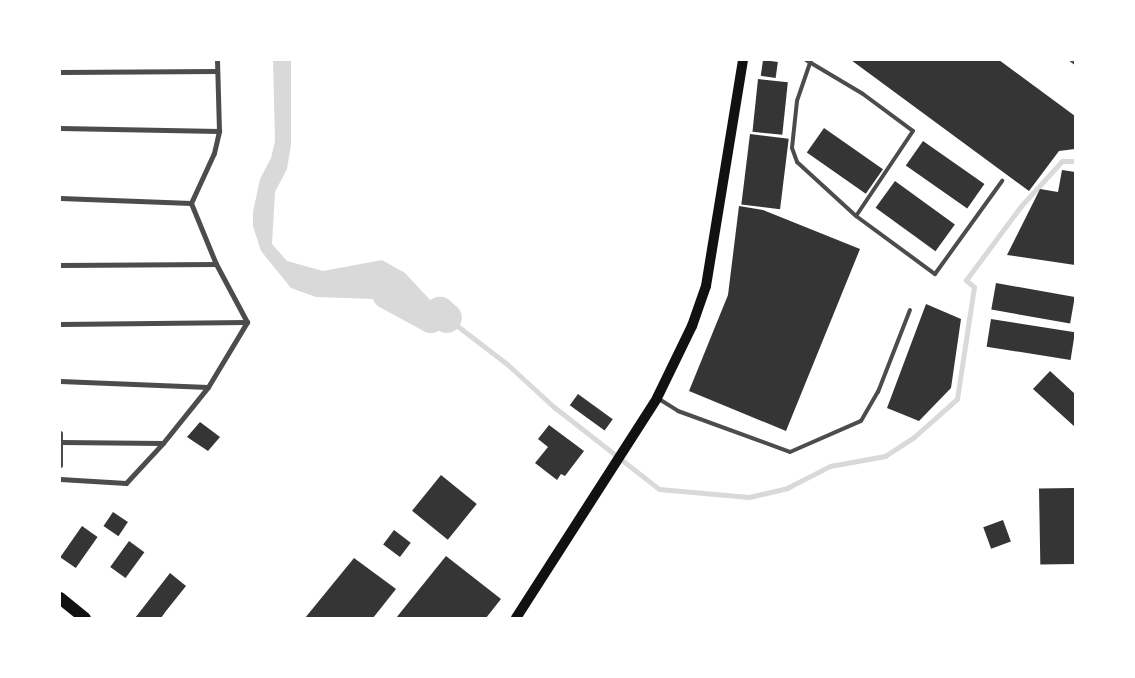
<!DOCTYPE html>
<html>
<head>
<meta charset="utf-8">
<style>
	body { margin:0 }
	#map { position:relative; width:1135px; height:678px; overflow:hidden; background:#fff; font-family:Spectral,serif }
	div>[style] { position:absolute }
	.water>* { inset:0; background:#d9d9d9 }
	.stream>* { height:5px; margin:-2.5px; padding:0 2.5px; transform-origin:2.5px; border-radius:2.5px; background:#d9d9d9 }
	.river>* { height:30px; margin:-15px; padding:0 15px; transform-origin:15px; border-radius:15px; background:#d9d9d9 }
	.building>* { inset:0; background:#353535; transform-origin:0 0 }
	.service>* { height:4px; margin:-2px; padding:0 2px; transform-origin:2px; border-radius:2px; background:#4c4c4c }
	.minor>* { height:5px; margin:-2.5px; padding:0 2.5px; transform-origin:2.5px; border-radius:2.5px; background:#4c4c4c }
	.secondary>* { height:10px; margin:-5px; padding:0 5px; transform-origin:5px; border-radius:5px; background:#111 }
	.primary>* { height:12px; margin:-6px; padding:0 6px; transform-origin:6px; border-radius:6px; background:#111 }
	span { translate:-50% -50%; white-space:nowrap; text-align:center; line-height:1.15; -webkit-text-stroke:4px #fff; paint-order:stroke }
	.frame { position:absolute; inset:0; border:61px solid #fff; pointer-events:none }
</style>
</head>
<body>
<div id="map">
	<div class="water">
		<div style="clip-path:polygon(273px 60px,291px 60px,291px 145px,287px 169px,275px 192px,272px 244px,287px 261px,323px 271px,382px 260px,405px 273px,447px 318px,408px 311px,373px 299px,316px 297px,291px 288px,261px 251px,253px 226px,253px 212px,260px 179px,271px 158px,275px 141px)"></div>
	</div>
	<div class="stream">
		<div style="left:447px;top:318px;width:76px;rotate:37.5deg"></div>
		<div style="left:507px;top:364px;width:64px;rotate:42.5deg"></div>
		<div style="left:554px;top:407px;width:133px;rotate:38deg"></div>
		<div style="left:659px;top:489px;width:90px;rotate:5.1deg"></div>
		<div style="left:749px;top:497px;width:39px;rotate:-13deg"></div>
		<div style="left:787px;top:488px;width:48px;rotate:-27.1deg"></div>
		<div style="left:830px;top:466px;width:56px;rotate:-10.3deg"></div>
		<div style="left:885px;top:456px;width:35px;rotate:-33deg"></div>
		<div style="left:914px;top:437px;width:57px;rotate:-41.5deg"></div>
		<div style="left:957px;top:399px;width:113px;rotate:-81.4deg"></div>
		<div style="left:974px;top:287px;width:11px;rotate:-139deg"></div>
		<div style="left:966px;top:280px;width:92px;rotate:-53.4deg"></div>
		<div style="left:1021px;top:206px;width:61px;rotate:-47.7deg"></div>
		<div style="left:1062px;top:161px;width:13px"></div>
	</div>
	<div class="river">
		<div style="left:387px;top:294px;width:50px;rotate:28.6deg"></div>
		<div style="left:431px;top:318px;width:11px;rotate:-34deg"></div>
		<div style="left:440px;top:312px;width:9px;rotate:41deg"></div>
	</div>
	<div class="building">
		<div style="left:763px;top:60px;width:15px;height:16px;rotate:8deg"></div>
		<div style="clip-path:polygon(851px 60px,999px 60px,1075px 116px,1075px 149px,1059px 151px,1029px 191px)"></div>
		<div style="left:758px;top:79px;width:30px;height:53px;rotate:6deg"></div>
		<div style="left:824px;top:128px;width:72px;height:30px;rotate:35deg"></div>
		<div style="left:750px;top:134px;width:39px;height:71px;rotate:7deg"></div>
		<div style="left:923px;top:141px;width:75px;height:30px;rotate:35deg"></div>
		<div style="clip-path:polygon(1062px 170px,1075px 172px,1075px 265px,1007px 255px,1040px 189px,1058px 192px)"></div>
		<div style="left:895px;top:181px;width:74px;height:33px;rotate:36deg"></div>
		<div style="clip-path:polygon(739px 206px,763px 210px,860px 249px,786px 431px,689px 391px,728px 295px)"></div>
		<div style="left:996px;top:283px;width:80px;height:27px;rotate:10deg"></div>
		<div style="clip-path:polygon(926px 304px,961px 319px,951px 388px,919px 421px,887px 408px)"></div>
		<div style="left:991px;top:319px;width:85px;height:28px;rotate:9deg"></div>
		<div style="clip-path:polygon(1050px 371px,1075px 394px,1075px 427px,1033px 389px)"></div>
		<div style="left:578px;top:394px;width:43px;height:14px;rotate:36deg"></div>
		<div style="clip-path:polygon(200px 422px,220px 437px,208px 451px,187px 437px)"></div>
		<div style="clip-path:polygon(549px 425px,584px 451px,565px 476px,561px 474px,557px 480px,535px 463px,548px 447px,538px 439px)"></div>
		<div style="left:441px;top:475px;width:46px;height:46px;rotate:39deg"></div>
		<div style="left:1074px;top:488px;width:76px;height:35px;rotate:89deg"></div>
		<div style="left:113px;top:512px;width:18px;height:17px;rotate:34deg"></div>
		<div style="left:1003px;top:520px;width:23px;height:21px;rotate:70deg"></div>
		<div style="left:82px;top:526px;width:19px;height:38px;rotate:35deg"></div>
		<div style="left:394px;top:530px;width:21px;height:18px;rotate:37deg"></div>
		<div style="left:129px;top:541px;width:19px;height:32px;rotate:36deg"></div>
		<div style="clip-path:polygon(446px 556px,501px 599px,486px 618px,396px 618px)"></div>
		<div style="clip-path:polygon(354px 558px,396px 589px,373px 618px,305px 618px)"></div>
		<div style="clip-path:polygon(170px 573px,186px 586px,166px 611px,161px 618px,135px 618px)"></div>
	</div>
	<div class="service">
		<div style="left:806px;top:60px;width:66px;rotate:30.8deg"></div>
		<div style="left:863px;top:94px;width:62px;rotate:36.5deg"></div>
		<div style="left:913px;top:131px;width:102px;rotate:123.8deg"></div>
		<div style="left:811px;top:60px;width:43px;rotate:108.9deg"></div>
		<div style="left:797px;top:101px;width:47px;rotate:96.1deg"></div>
		<div style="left:792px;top:148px;width:15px;rotate:70deg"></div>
		<div style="left:797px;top:162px;width:80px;rotate:42.5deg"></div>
		<div style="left:856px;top:216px;width:98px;rotate:36.3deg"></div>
		<div style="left:935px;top:274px;width:115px;rotate:-54.2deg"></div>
		<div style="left:659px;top:399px;width:22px;rotate:32deg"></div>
		<div style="left:678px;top:411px;width:119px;rotate:20.1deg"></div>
		<div style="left:790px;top:452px;width:77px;rotate:-23.6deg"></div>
		<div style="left:861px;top:421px;width:34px;rotate:-60deg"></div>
		<div style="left:878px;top:392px;width:88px;rotate:-68.7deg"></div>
	</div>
	<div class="minor">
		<div style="left:1072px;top:60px;width:4px;rotate:34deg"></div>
		<div style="left:60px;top:72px;width:157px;rotate:-0.4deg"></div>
		<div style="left:60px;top:128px;width:159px;rotate:1.1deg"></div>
		<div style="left:60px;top:198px;width:131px;rotate:2.2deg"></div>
		<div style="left:60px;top:265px;width:156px;rotate:-0.4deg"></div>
		<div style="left:60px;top:324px;width:187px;rotate:-0.6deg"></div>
		<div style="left:60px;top:381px;width:148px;rotate:2.3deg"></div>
		<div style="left:60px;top:433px;width:32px;rotate:90deg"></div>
		<div style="left:60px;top:442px;width:103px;rotate:0.6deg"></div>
		<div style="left:60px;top:479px;width:66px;rotate:3.5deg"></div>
		<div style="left:126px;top:483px;width:54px;rotate:-47.2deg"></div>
		<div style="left:163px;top:443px;width:72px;rotate:-51.2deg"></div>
		<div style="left:208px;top:387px;width:76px;rotate:-59deg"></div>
		<div style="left:247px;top:322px;width:66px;rotate:-118.1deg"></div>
		<div style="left:216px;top:264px;width:66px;rotate:-112.3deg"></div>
		<div style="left:191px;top:203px;width:55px;rotate:-65.3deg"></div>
		<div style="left:214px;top:153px;width:23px;rotate:-77deg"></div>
		<div style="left:219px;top:131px;width:71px;rotate:-91.6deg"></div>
	</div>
	<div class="secondary">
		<div style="left:516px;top:618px;width:261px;rotate:-57.3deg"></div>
		<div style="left:657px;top:398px;width:80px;rotate:-64.1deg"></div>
		<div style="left:692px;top:326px;width:42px;rotate:-70.7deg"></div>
		<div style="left:706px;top:286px;width:229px;rotate:-80.7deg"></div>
	</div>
	<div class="primary">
		<div style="left:60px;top:598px;width:32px;rotate:39deg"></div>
	</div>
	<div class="frame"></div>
</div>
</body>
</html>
